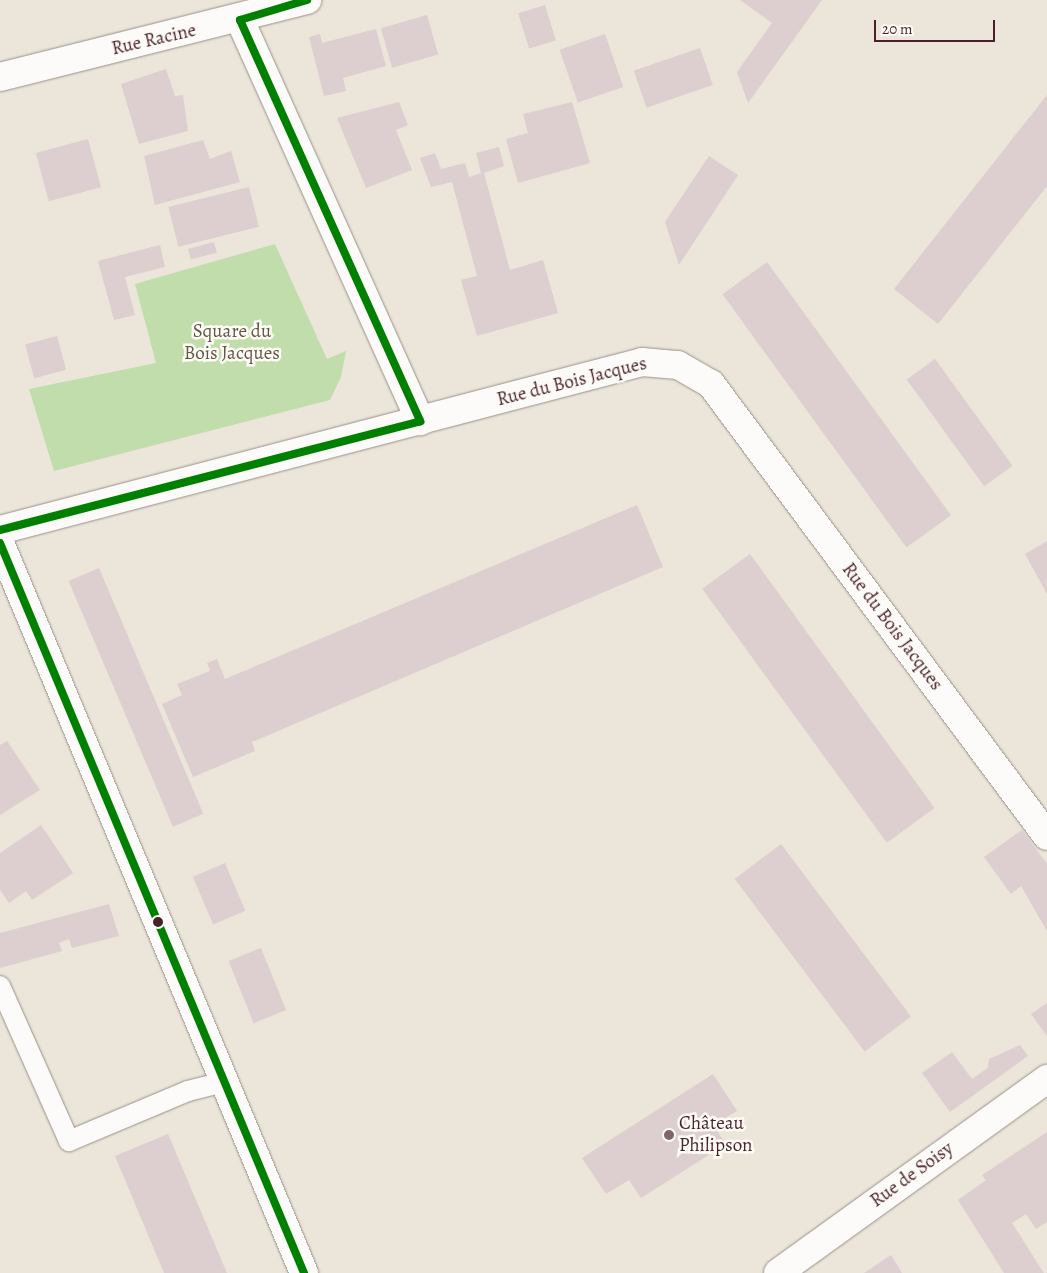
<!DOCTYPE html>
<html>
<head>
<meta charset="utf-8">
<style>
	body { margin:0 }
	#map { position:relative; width:1047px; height:1273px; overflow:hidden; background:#ebe6d9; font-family:Alegreya,serif }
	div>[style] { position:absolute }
	.green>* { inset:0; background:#c1ddab }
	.building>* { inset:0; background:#ddcecf; transform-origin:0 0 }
	.roads { filter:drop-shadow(0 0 1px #9a908b) drop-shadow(0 0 1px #9a908b) }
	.service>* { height:20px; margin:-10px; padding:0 10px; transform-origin:10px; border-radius:10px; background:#fcfbf9 }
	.minor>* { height:28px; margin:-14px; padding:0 14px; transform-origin:14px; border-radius:14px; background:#fcfbf9 }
	.bus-1>* { height:8px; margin:-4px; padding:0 4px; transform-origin:4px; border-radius:4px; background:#008000 }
	.dots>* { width:14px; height:14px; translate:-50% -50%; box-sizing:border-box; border:2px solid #fdfcf7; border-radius:50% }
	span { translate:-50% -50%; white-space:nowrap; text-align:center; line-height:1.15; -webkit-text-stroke:5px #fdfcf7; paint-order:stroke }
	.street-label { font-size:19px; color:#4a1f2b }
	.park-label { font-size:19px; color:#645646 }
	.poi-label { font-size:19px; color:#4a1f2b }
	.left { translate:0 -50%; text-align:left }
	.scale { position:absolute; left:874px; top:20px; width:121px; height:22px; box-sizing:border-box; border:2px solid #4a1f2b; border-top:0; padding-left:6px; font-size:15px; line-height:18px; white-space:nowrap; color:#4a1f2b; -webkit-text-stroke:4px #fdfcf7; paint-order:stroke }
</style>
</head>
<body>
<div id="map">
	<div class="green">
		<div style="clip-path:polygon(275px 244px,327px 359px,346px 351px,341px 377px,330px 400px,54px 471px,29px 389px,156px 363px,135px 284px)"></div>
	</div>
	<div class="building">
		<div style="clip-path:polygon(740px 0,822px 0,748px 103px,737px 72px,772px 23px)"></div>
		<div style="left:545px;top:5px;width:37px;height:28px;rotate:73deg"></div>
		<div style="left:427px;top:15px;width:41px;height:48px;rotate:74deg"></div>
		<div style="clip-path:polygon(376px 29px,386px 66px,343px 78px,346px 91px,324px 96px,309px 37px,320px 34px,322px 43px)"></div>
		<div style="left:605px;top:34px;width:56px;height:48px;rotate:71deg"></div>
		<div style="left:700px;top:48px;width:39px;height:70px;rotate:71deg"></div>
		<div style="clip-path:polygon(166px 69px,175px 96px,183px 95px,188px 131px,139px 144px,121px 84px)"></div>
		<div style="clip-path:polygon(1047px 95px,1047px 186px,938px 324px,894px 289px)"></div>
		<div style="clip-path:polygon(399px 102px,408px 125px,396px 130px,412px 170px,366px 188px,337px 118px)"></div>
		<div style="clip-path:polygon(572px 102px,590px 163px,518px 183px,506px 139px,528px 133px,523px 114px)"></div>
		<div style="left:88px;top:139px;width:50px;height:54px;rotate:75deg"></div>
		<div style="clip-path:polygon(203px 140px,210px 159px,231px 151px,240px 182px,155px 205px,144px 156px)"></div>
		<div style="clip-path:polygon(499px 147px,504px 166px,484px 173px,510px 270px,543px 260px,558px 313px,477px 336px,461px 280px,477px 276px,452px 182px,431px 187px,420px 158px,435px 153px,441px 169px,465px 163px,469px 177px,481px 173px,476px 153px)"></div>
		<div style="clip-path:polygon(709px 156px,738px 175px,679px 265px,665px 222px)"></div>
		<div style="left:249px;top:187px;width:41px;height:83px;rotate:76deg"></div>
		<div style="left:214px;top:242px;width:11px;height:27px;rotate:75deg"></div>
		<div style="clip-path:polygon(160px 245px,165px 267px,125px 277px,135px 315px,114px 320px,98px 261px)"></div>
		<div style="left:767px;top:262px;width:313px;height:55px;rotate:54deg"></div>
		<div style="left:57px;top:336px;width:35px;height:33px;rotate:75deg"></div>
		<div style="left:935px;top:359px;width:132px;height:35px;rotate:54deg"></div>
		<div style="clip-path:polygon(637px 505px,663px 567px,252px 742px,255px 751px,193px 777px,162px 704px,182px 695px,177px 684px,210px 671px,207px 663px,217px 659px,225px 679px)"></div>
		<div style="clip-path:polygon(1047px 541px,1047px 594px,1025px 554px)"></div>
		<div style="left:750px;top:554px;width:314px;height:59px;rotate:54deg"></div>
		<div style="left:99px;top:568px;width:267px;height:33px;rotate:67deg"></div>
		<div style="clip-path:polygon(7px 741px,40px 790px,0 815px,0 745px)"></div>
		<div style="clip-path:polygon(41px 825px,73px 873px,32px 900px,26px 891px,9px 903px,0 890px,0 853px)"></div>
		<div style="clip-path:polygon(1022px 830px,1047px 864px,1047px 931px,1021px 886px,1011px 894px,984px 857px)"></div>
		<div style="left:781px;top:844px;width:216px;height:58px;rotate:53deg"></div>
		<div style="left:225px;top:863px;width:52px;height:35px;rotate:67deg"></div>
		<div style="clip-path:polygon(109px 904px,119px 936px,72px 948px,69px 939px,59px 943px,62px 951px,0 968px,0 933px)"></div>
		<div style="left:261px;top:948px;width:67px;height:35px;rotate:68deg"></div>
		<div style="clip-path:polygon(1047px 1003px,1047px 1036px,1031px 1014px)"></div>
		<div style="clip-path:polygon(1020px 1045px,1028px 1056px,950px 1112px,922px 1073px,952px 1052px,972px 1079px,988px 1068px,989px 1059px)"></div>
		<div style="clip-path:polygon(713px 1074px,737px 1111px,713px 1125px,726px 1144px,641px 1198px,629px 1180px,606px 1194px,582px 1158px)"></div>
		<div style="clip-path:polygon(1047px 1132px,1047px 1222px,1036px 1229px,1026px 1214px,1012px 1223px,1044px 1273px,1004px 1273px,958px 1200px,986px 1180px,982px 1175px)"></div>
		<div style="clip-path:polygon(168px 1134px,227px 1273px,164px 1273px,115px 1156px)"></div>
		<div style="clip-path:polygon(891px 1255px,902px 1273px,864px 1273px)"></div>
	</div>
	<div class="roads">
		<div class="service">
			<div style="left:0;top:986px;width:170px;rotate:66deg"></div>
			<div style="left:69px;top:1141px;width:129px;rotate:-22.8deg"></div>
			<div style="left:188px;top:1091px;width:37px;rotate:-14deg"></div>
		</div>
		<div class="minor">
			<div style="left:240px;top:20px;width:440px;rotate:65.8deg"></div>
			<div style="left:0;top:77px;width:317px;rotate:-14.1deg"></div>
			<div style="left:0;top:530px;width:664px;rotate:-14.66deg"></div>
			<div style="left:642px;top:362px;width:36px;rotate:5deg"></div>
			<div style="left:678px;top:365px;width:38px;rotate:30deg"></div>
			<div style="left:711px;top:384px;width:563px;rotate:53.37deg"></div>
			<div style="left:0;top:543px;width:791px;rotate:67.39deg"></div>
			<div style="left:778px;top:1273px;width:332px;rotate:-35.8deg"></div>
		</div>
	</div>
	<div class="bus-1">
		<div style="left:240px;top:20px;width:440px;rotate:65.8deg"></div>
		<div style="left:240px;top:20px;width:70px;rotate:-16.6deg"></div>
		<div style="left:0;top:530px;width:434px;rotate:-14.5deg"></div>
		<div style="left:0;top:543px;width:791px;rotate:67.39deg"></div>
	</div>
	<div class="dots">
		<div style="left:158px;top:922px;background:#4a1f2b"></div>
		<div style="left:669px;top:1135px;background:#826568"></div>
	</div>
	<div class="street-label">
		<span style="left:154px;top:40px;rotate:-13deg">Rue Racine</span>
		<span style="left:572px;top:382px;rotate:-14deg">Rue du Bois Jacques</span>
		<span style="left:892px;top:627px;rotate:53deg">Rue du Bois Jacques</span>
		<span style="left:912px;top:1175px;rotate:-36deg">Rue de Soisy</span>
	</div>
	<div class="park-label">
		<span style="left:232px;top:343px">Square du<br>Bois Jacques</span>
	</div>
	<div class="poi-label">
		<span class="left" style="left:679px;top:1135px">Château<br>Philipson</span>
	</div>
	<div class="scale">20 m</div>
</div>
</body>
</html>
